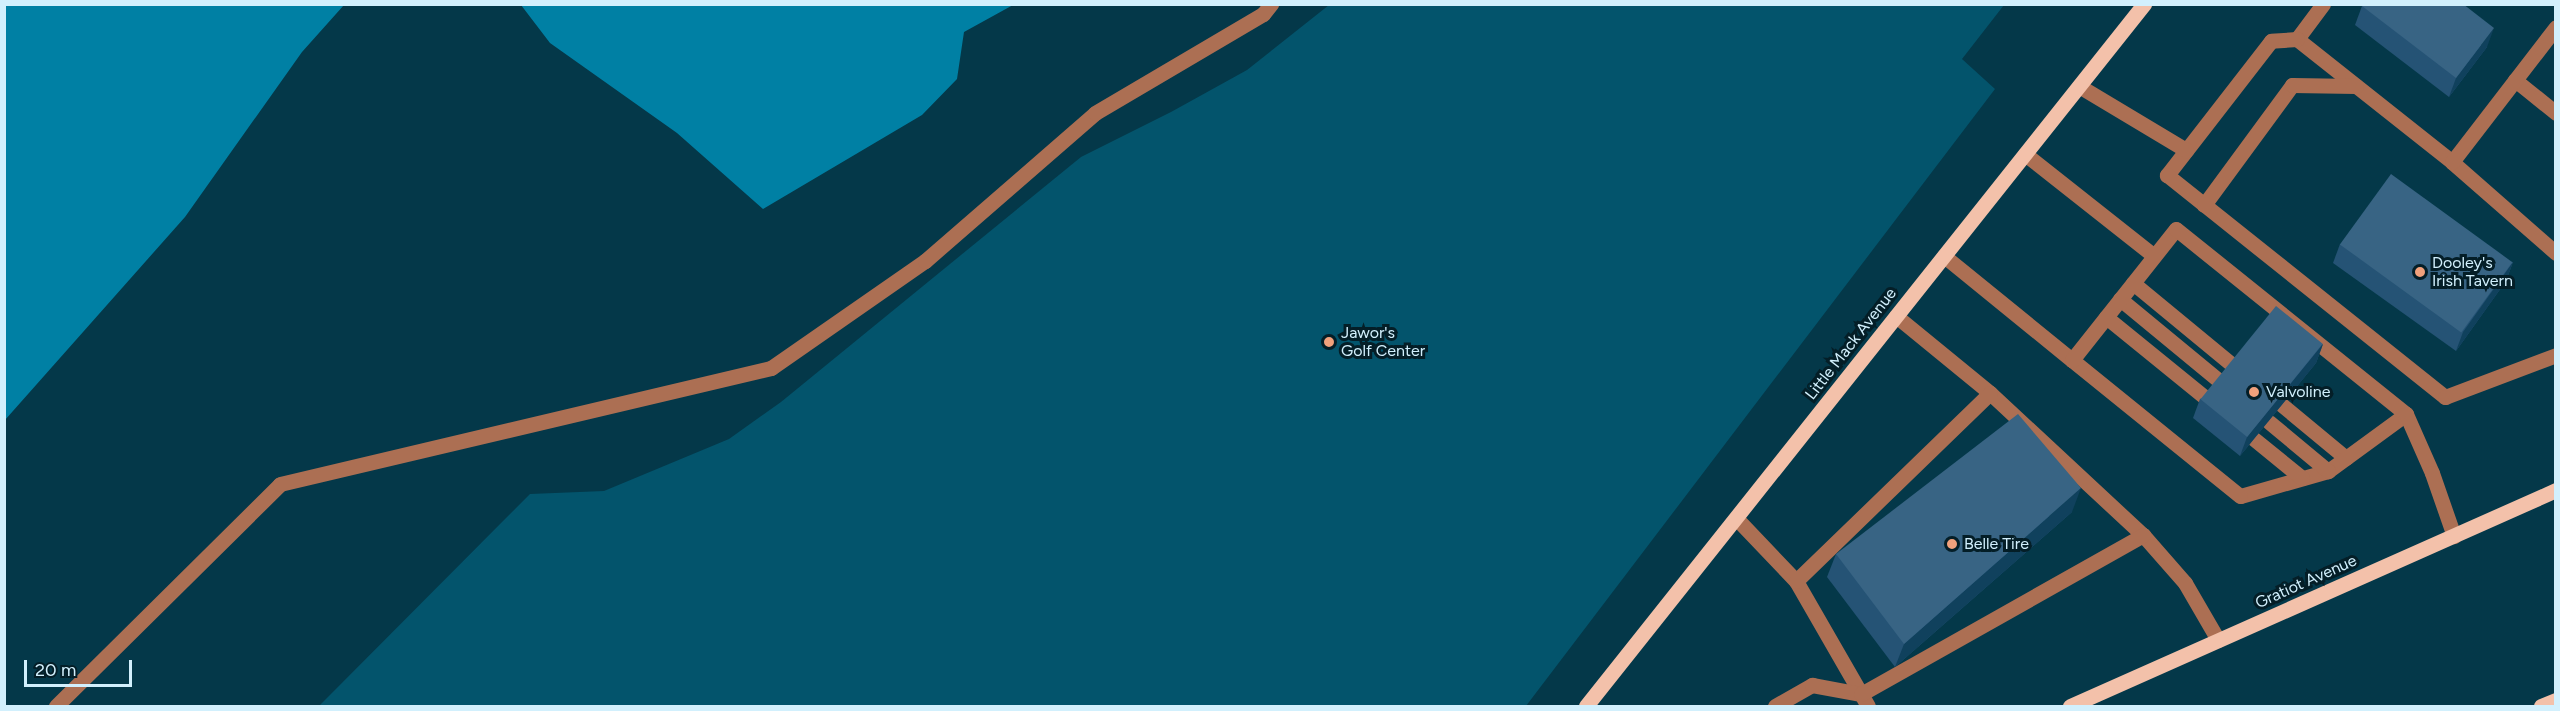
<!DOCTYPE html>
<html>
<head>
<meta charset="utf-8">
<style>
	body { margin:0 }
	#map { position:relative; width:2560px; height:711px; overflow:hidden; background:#043849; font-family:Figtree,sans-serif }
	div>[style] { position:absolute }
	.green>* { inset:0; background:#03546c }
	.water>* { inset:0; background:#0080a4 }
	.minor>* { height:15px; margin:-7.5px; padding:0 7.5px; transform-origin:7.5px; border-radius:7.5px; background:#ac6f53 }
	.major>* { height:15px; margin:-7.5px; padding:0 7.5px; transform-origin:7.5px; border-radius:7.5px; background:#f3c1aa }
	.wall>* { inset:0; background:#255375 }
	.shaded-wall>* { inset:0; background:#10415d }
	.building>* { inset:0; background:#386484; transform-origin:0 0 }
	.dots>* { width:16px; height:16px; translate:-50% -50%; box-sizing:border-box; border:3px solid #041e27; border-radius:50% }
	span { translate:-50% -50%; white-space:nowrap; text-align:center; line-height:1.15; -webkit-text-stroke:6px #041e27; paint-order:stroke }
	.poi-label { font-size:16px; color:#d2f0fd }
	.left { translate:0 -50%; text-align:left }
	.street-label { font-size:16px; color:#d2f0fd }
	.frame { position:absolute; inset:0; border:6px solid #d2f0fd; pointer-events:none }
	.scale { position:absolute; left:24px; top:660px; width:108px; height:27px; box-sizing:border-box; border:3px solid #d2f0fd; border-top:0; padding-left:8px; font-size:18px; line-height:21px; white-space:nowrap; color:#d2f0fd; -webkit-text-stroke:4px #041e27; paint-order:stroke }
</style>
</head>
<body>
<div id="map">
	<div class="green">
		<div style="clip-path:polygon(1329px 5px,2004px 5px,1962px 59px,1995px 89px,1526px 706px,319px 706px,530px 494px,604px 491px,729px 439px,781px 402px,1081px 157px,1171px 112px,1247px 70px)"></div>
	</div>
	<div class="water">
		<div style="clip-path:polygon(5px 4px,344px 5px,302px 52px,185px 217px,5px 420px)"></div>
		<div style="clip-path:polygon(521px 5px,1013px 5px,964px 32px,957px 79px,922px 115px,763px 209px,677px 133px,550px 43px)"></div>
	</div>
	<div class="minor">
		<div style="left:2323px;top:4px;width:44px;rotate:126.6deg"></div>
		<div style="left:2297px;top:39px;width:198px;rotate:38.4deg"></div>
		<div style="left:2452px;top:162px;width:138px;rotate:41.2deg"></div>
		<div style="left:2297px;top:39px;width:26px;rotate:176deg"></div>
		<div style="left:2271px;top:41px;width:170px;rotate:127.8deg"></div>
		<div style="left:2167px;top:175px;width:356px;rotate:38.6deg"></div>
		<div style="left:2445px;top:397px;width:119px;rotate:-20.7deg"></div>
		<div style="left:2515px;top:80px;width:53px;rotate:38.8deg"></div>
		<div style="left:2079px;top:86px;width:125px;rotate:30.9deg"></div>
		<div style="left:2025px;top:154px;width:164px;rotate:38.3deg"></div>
		<div style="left:2452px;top:162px;width:170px;rotate:-52.4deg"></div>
		<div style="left:2204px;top:205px;width:149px;rotate:-53.7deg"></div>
		<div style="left:2292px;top:85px;width:64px;rotate:0.9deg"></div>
		<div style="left:1944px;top:256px;width:165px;rotate:39.1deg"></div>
		<div style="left:2133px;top:283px;width:132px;rotate:39.5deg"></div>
		<div style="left:2120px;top:299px;width:132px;rotate:39.5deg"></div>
		<div style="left:1896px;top:316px;width:122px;rotate:39.3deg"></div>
		<div style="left:1990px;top:393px;width:209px;rotate:42.9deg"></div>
		<div style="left:2143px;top:535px;width:64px;rotate:48.8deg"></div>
		<div style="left:2185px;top:583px;width:66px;rotate:59.9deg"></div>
		<div style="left:2106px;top:317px;width:132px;rotate:39.1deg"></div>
		<div style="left:2282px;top:405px;width:83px;rotate:39.6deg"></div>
		<div style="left:2406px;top:414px;width:97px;rotate:143.8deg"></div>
		<div style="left:2328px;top:471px;width:91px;rotate:164.1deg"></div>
		<div style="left:2240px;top:496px;width:216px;rotate:-141deg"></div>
		<div style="left:2072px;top:360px;width:167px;rotate:-51.6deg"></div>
		<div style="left:2176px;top:229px;width:295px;rotate:38.8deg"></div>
		<div style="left:2406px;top:414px;width:64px;rotate:66.2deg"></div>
		<div style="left:2432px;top:473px;width:67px;rotate:70.8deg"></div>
		<div style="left:2269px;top:422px;width:77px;rotate:39.7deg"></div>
		<div style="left:2254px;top:439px;width:62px;rotate:39.1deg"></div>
		<div style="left:1736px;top:518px;width:87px;rotate:46.4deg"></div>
		<div style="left:1796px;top:581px;width:144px;rotate:60.1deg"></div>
		<div style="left:1796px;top:581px;width:270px;rotate:-44.1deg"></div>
		<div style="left:56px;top:706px;width:315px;rotate:-44.7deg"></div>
		<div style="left:280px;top:484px;width:505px;rotate:-13.29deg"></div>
		<div style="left:771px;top:368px;width:188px;rotate:-34.8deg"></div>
		<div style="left:925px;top:261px;width:225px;rotate:-41deg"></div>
		<div style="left:1095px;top:113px;width:195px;rotate:-30.5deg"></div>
		<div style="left:1263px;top:14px;width:13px;rotate:-51deg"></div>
		<div style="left:1775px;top:706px;width:43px;rotate:-29.6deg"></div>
		<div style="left:1812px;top:685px;width:50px;rotate:10.4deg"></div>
		<div style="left:1861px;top:694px;width:324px;rotate:-29.4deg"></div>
	</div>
	<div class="major">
		<div style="left:1586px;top:706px;width:897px;rotate:-51.52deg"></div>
		<div style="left:2070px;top:706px;width:532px;rotate:-23.96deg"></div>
		<div style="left:2541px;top:706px;width:16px;rotate:-22deg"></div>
	</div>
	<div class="wall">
		<div style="clip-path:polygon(2362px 6px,2487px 47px,2449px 97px,2355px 25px)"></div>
		<div style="clip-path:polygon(2340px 244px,2513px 262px,2506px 281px,2456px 351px,2333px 263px)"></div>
		<div style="clip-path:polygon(2323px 344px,2316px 363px,2240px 456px,2193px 418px,2200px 399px)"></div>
		<div style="clip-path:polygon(2072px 512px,1895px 667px,1827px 577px,1836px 554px)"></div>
	</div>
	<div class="shaded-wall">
		<div style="clip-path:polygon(2494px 28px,2487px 47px,2449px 97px,2456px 78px)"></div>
		<div style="clip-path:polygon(2513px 262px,2506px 281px,2456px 351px,2463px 332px)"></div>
		<div style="clip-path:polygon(2323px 344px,2316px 363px,2240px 456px,2247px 437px)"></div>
		<div style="clip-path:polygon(2081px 488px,2072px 512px,1895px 667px,1904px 644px)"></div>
	</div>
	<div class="building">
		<div style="clip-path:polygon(2363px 4px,2463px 4px,2494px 28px,2456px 78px,2362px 6px)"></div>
		<div style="left:2391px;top:174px;width:150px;height:87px;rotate:36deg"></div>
		<div style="left:2276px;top:306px;width:60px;height:120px;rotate:39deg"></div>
		<div style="clip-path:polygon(2018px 414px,2081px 488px,1904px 644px,1836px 554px)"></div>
	</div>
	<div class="dots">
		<div style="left:2420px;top:272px;background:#f1a17c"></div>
		<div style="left:1329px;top:342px;background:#f1a17c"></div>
		<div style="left:2254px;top:392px;background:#f1a17c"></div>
		<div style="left:1952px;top:544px;background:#f1a17c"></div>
	</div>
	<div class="poi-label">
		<span class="left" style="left:2432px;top:272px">Dooley's<br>Irish Tavern</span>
		<span class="left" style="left:1341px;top:342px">Jawor's<br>Golf Center</span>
		<span class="left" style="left:2266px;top:392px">Valvoline</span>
		<span class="left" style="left:1964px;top:544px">Belle Tire</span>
	</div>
	<div class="street-label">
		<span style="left:1851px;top:344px;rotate:-52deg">Little Mack Avenue</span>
		<span style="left:2306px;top:582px;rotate:-24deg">Gratiot Avenue</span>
	</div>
	<div class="frame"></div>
	<div class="scale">20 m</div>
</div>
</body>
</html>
